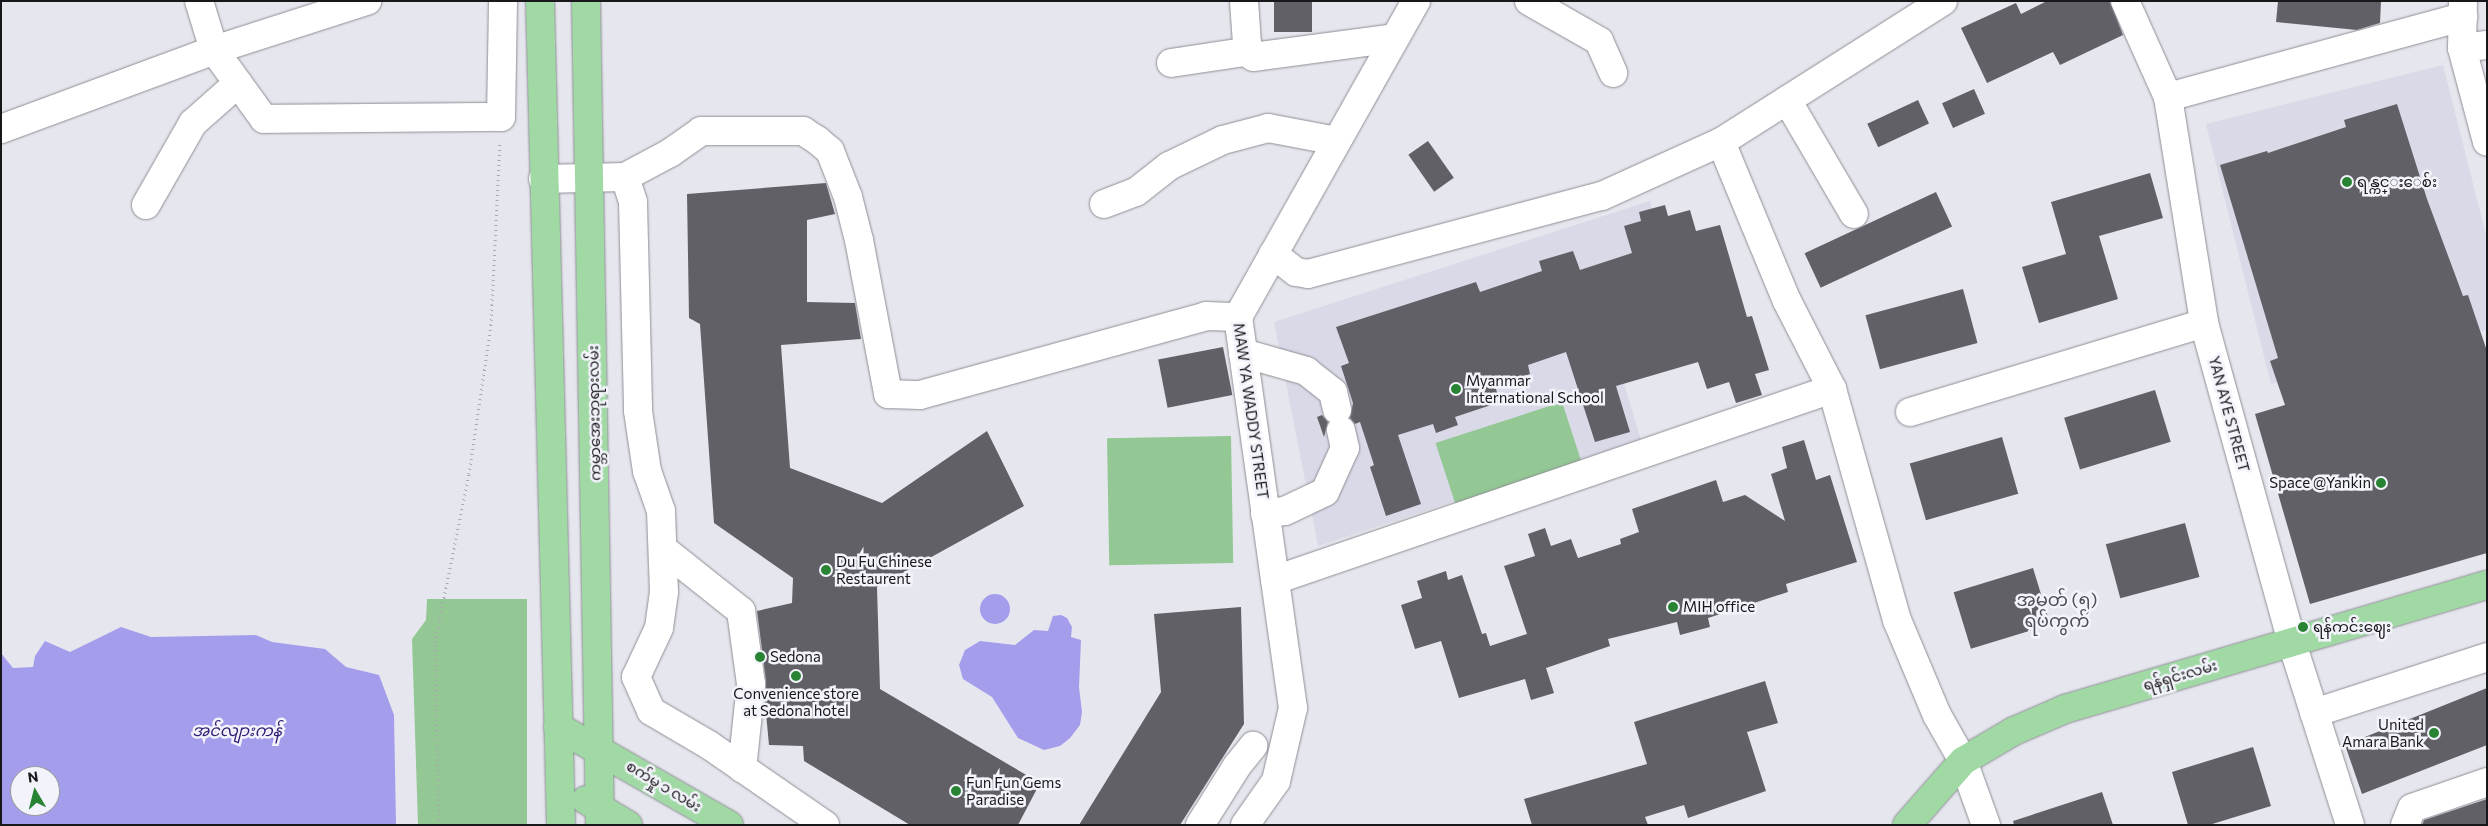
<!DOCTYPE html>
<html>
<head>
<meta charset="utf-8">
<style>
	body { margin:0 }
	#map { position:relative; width:2488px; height:826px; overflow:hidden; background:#e6e6ee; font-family:Commissioner,"Noto Sans Myanmar",sans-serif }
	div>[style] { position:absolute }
	.built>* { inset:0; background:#d9d9e8 }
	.green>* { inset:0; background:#93c794; transform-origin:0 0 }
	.water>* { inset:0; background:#a49dec }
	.round { border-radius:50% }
	.building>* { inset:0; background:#606066; transform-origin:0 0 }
	.path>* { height:3px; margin-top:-1.5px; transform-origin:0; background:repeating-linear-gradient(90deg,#a8a8ae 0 1px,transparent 0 5px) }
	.roads { filter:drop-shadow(0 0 1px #8e8e95) drop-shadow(0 0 1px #8e8e95) }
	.minor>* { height:28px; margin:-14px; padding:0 14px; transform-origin:14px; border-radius:14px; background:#fff }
	.major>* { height:28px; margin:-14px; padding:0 14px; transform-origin:14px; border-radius:14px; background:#a1d9a5 }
	.dots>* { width:14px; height:14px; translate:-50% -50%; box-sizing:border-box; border:2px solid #f3f3fb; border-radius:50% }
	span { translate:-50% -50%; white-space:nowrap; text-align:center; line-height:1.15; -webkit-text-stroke:5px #f3f3fb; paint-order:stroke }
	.poi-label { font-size:15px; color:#18181a }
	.left { translate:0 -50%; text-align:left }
	.right { translate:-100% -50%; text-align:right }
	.street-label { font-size:15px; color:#18181a }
	.water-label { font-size:16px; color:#321b74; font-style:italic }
	.quarter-label { font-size:18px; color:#4f4e55 }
	.frame { position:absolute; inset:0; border:2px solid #18181a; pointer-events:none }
	.north { position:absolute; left:10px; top:766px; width:50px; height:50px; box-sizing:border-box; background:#f3f3fb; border:1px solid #9b9ba1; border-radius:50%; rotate:352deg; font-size:14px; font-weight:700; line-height:20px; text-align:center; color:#18181a }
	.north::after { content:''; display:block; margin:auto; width:18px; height:22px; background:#288333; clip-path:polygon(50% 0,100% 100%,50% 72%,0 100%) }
</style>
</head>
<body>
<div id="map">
	<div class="built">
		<div style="clip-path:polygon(2443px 65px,2487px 239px,2487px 330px,2271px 384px,2206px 124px)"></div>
		<div style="clip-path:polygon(1650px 201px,1683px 317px,1610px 337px,1641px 440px,1318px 546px,1274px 322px)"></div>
	</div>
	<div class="green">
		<div style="left:1562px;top:402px;width:66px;height:133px;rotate:72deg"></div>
		<div style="left:1231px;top:436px;width:127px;height:124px;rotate:89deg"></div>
		<div style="clip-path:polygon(427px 599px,527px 599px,527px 825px,418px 825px,412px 639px,426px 620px)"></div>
	</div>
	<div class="water">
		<div class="round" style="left:980px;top:594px;width:30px;height:30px"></div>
		<div style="clip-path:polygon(1061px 615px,1067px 618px,1072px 627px,1071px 637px,1081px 640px,1079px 687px,1082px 712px,1080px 725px,1070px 738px,1060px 746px,1044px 750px,1018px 738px,992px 697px,963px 679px,959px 665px,965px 650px,980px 641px,1015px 645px,1034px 630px,1048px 631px,1053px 616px)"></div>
		<div style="clip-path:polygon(evenodd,121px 627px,151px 637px,256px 635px,272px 642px,325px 649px,346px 667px,379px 675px,394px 715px,396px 825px,1px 825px,1px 653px,13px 668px,33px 667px,35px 656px,45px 641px,70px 652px,121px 627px,20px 776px,50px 776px,50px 806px,20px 806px,20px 776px)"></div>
	</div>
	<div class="building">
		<div style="left:1274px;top:1px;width:38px;height:31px"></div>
		<div style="clip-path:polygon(2047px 1px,2110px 1px,2123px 35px,2060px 65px,2053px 52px,1987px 83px,1961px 28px,2016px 3px,2021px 14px)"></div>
		<div style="clip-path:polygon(2278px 1px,2381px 1px,2380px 23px,2357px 30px,2276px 22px)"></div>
		<div style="left:1974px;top:89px;width:27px;height:35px;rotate:66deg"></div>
		<div style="left:1918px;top:100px;width:26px;height:56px;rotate:65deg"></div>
		<div style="clip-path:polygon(2397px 104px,2427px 199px,2463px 296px,2468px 295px,2487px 351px,2487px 553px,2310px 604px,2255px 414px,2285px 405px,2270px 361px,2278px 358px,2220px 165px,2267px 151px,2268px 153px,2346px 127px,2344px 120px)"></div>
		<div style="left:1428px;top:141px;width:45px;height:24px;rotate:55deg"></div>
		<div style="clip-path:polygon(2150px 173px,2163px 218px,2099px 236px,2118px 299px,2039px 323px,2022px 267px,2066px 254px,2051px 202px)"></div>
		<div style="clip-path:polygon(826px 183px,835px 214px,807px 220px,807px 302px,855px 303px,861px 339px,781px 345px,790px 468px,882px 503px,987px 431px,1024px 506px,877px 587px,880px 689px,1040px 783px,1018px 825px,910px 825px,804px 761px,803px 746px,769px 745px,765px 703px,766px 682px,757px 611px,792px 603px,793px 578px,714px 523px,700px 324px,689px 318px,687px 194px)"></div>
		<div style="left:1936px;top:192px;width:38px;height:145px;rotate:65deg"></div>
		<div style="clip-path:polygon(1665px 205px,1668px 216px,1690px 210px,1696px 231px,1720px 225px,1747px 317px,1752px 316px,1769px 370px,1755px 374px,1762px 395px,1736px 403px,1729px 382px,1707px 389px,1698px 362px,1616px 386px,1630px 432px,1595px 442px,1566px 352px,1528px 365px,1530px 374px,1495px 386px,1500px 402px,1455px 417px,1458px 425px,1436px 433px,1433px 424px,1398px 435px,1421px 504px,1386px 516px,1370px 467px,1374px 465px,1360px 422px,1355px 424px,1350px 418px,1353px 403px,1341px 366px,1349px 363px,1336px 327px,1476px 282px,1480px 292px,1542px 271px,1539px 261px,1573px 251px,1580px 270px,1632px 253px,1624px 226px,1641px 221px,1639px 212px)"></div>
		<div style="left:1963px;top:289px;width:56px;height:101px;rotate:75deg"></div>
		<div style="left:1223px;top:347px;width:49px;height:66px;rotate:79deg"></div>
		<div style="left:2155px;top:390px;width:54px;height:95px;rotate:73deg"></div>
		<div style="clip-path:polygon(1322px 415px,1328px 422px,1324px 437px,1317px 417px)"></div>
		<div style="left:2002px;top:437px;width:59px;height:96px;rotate:74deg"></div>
		<div style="clip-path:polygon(1804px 440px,1816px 480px,1830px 475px,1857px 562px,1786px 584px,1788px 592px,1708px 618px,1710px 627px,1680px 635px,1677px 622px,1608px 639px,1610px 646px,1546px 668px,1554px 693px,1531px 700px,1525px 679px,1459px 698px,1441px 641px,1415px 649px,1401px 605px,1422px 598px,1417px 581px,1446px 571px,1448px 580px,1462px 575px,1482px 634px,1486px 633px,1490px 646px,1527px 634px,1504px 566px,1535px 556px,1528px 534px,1545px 528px,1551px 546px,1571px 539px,1578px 558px,1621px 544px,1620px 539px,1639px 532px,1632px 509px,1716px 480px,1723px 502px,1745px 495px,1785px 521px,1771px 474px,1787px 468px,1782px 447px)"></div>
		<div style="left:2185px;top:523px;width:56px;height:82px;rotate:75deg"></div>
		<div style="left:2033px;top:568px;width:59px;height:83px;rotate:73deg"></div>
		<div style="clip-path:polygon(1241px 607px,1244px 724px,1180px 825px,1079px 825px,1161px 692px,1154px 614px)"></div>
		<div style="clip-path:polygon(1765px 681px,1778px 723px,1747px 732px,1766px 791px,1688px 818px,1684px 805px,1645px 817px,1648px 825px,1532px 825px,1524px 799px,1647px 764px,1634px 722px)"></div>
		<div style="clip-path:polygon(2487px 688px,2487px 745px,2362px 794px,2345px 745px)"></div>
		<div style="clip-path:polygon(2253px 747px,2271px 806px,2209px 825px,2188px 825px,2172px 772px)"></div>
		<div style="clip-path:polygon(2102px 792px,2113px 825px,2014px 825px,2013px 821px)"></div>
		<div style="clip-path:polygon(2487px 799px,2487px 825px,2422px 825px,2424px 820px)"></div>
	</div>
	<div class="path">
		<div style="left:439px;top:825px;width:183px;rotate:-91.3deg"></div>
		<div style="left:435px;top:642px;width:171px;rotate:-78.6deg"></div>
		<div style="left:469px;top:474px;width:151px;rotate:-81.6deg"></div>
		<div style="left:491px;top:325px;width:183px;rotate:-87.2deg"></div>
	</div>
	<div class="roads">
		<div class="minor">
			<div style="left:199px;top:1px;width:51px;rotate:73deg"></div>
			<div style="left:214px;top:50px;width:85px;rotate:54.1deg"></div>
			<div style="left:264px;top:119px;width:237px;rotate:-0.5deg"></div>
			<div style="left:501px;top:117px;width:116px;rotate:-89deg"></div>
			<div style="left:1244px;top:1px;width:43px;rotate:86deg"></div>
			<div style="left:1247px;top:44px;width:14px;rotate:65deg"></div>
			<div style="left:1253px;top:57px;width:143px;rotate:-7.6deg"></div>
			<div style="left:1529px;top:1px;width:81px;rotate:29.7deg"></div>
			<div style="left:1599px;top:41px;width:35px;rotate:66deg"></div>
			<div style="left:2125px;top:1px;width:105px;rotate:65.9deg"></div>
			<div style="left:2168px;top:97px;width:229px;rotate:80.9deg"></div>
			<div style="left:2204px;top:323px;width:332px;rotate:74.6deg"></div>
			<div style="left:2292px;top:643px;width:191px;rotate:72.3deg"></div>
			<div style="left:2463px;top:1px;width:47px;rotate:91.2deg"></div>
			<div style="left:2462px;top:48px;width:97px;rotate:75.1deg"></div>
			<div style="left:2462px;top:48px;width:25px;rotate:-7deg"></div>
			<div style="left:1171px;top:63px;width:80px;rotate:-8.6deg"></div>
			<div style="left:2168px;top:97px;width:306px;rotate:-15.2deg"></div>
			<div style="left:1787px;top:100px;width:132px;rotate:59.6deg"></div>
			<div style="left:1px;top:129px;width:227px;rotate:-20.3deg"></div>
			<div style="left:214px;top:50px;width:161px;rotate:-17.8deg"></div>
			<div style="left:1721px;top:142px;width:172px;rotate:67.5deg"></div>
			<div style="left:1787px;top:301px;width:99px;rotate:62.9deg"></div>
			<div style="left:1832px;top:389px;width:240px;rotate:74.3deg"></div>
			<div style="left:1897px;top:620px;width:103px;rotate:67.2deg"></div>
			<div style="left:1937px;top:715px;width:53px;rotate:60.5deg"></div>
			<div style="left:1963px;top:761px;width:68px;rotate:70.2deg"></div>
			<div style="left:625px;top:177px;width:51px;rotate:-28.1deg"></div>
			<div style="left:670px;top:153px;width:38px;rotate:-35deg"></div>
			<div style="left:701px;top:131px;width:102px"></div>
			<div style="left:803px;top:131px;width:17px;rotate:33deg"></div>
			<div style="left:817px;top:140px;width:17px;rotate:40deg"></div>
			<div style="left:830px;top:151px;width:49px;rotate:68.6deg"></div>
			<div style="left:848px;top:197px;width:44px;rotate:75.7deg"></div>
			<div style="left:859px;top:240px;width:157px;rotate:79.3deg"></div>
			<div style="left:888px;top:394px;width:32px;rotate:2deg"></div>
			<div style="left:920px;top:395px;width:297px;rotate:-15.4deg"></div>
			<div style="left:1206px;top:316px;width:32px;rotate:2deg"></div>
			<div style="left:543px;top:179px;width:82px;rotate:-1.4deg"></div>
			<div style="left:625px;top:177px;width:26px;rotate:72deg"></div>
			<div style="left:633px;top:202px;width:209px;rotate:88.6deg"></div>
			<div style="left:638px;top:411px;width:61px;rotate:81.5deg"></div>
			<div style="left:647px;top:471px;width:42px;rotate:70.7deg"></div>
			<div style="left:661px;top:511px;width:81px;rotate:87.9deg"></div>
			<div style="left:664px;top:592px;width:36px;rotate:98deg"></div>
			<div style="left:659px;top:628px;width:54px;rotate:115.1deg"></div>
			<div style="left:636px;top:677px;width:37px;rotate:66deg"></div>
			<div style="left:651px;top:711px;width:67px;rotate:30.4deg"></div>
			<div style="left:709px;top:745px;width:141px;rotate:34.6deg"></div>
			<div style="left:1104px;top:204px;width:34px;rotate:-21deg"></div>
			<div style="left:1136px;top:192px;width:42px;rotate:-38.2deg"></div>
			<div style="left:1169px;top:166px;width:60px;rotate:-25.7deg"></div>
			<div style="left:1223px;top:140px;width:47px;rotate:-14.9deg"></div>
			<div style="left:1268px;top:128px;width:70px;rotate:10.7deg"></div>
			<div style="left:146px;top:205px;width:95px;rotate:-60.2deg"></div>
			<div style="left:193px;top:123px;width:60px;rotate:-41.6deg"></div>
			<div style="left:1273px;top:254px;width:29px;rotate:38deg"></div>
			<div style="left:1296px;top:272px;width:12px;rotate:9deg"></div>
			<div style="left:1308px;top:274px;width:304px;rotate:-14.9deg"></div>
			<div style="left:1602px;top:196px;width:131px;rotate:-24.4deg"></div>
			<div style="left:1721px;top:142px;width:263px;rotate:-32.4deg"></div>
			<div style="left:1243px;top:353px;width:66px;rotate:15.9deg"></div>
			<div style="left:1306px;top:371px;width:34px;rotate:38deg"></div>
			<div style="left:1333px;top:392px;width:18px;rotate:77deg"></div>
			<div style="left:1910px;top:412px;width:307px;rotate:-16.8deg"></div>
			<div style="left:1265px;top:514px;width:20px;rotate:-9deg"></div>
			<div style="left:1285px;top:511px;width:44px;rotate:-25.4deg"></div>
			<div style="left:1325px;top:492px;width:48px;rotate:-65.6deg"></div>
			<div style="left:1345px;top:448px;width:18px;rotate:-103deg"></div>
			<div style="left:663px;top:549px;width:100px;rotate:38.5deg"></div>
			<div style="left:741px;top:611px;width:74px;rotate:82.2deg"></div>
			<div style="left:751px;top:684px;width:85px;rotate:96deg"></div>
			<div style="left:1275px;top:580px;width:589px;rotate:-18.93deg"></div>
			<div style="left:2314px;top:713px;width:182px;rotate:-17.9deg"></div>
			<div style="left:1200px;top:825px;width:70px;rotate:-57.9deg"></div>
			<div style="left:1237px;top:766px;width:26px;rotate:-51deg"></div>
			<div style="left:1245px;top:825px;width:54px;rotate:-54.8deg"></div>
			<div style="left:1276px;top:781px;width:75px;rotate:-76.9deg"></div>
			<div style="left:1293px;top:708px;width:395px;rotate:-98deg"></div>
			<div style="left:1238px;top:317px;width:363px;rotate:-60.6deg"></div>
			<div style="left:2405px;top:825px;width:18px;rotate:-68deg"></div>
			<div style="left:2412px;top:808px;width:79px;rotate:-19.1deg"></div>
		</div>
		<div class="major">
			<div style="left:540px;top:1px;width:824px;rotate:88.54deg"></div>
			<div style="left:586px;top:1px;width:824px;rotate:89.03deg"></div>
			<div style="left:558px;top:727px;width:197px;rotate:29.8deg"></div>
			<div style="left:586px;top:800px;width:49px;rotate:30.8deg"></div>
			<div style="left:1907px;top:825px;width:85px;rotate:-48.8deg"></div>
			<div style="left:1963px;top:761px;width:59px;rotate:-30.5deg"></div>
			<div style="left:2014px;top:731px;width:56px;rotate:-23.3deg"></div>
			<div style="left:2065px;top:709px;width:440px;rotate:-16.4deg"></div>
		</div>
	</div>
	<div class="dots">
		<div style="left:2347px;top:182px;background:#288333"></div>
		<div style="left:1456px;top:389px;background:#288333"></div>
		<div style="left:2381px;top:483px;background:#288333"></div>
		<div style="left:826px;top:570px;background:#288333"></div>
		<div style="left:1673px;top:607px;background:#288333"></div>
		<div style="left:2303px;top:627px;background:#288333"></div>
		<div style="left:760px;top:657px;background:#288333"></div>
		<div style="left:796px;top:676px;background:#288333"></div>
		<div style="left:2434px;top:733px;background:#288333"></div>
		<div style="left:956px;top:791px;background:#288333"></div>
	</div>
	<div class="poi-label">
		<span class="left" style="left:2357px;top:182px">ရန္ကင္းေစ်း</span>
		<span class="left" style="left:1466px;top:389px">Myanmar<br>International School</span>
		<span class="right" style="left:2371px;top:483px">Space @Yankin</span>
		<span class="left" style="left:836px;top:570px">Du Fu Chinese<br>Restaurent</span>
		<span class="left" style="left:1683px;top:607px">MIH office</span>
		<span class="left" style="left:2313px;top:627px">ရန်ကင်းဈေး</span>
		<span class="left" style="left:770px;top:657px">Sedona</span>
		<span style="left:796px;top:702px">Convenience store<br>at Sedona hotel</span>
		<span class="right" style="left:2424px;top:733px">United<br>Amara Bank</span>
		<span class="left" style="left:966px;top:791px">Fun Fun Gems<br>Paradise</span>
	</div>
	<div class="street-label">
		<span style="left:1251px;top:411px;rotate:82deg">MAW YA WADDY STREET</span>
		<span style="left:594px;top:413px;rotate:-91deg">ကမ္ဘာအေးဘုရားလမ်း</span>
		<span style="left:2229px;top:414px;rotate:75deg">YAN AYE STREET</span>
		<span style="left:2180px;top:675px;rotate:-16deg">ရန်ရှင်းလမ်း</span>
		<span style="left:664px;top:786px;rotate:31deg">စက်မှု ၁ လမ်း</span>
	</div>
	<div class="water-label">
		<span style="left:237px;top:730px">အင်လျားကန်</span>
	</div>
	<div class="quarter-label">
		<span style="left:2057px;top:610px">အမှတ် (၅)<br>ရပ်ကွက်</span>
	</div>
	<div class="frame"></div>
	<div class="north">N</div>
</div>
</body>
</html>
